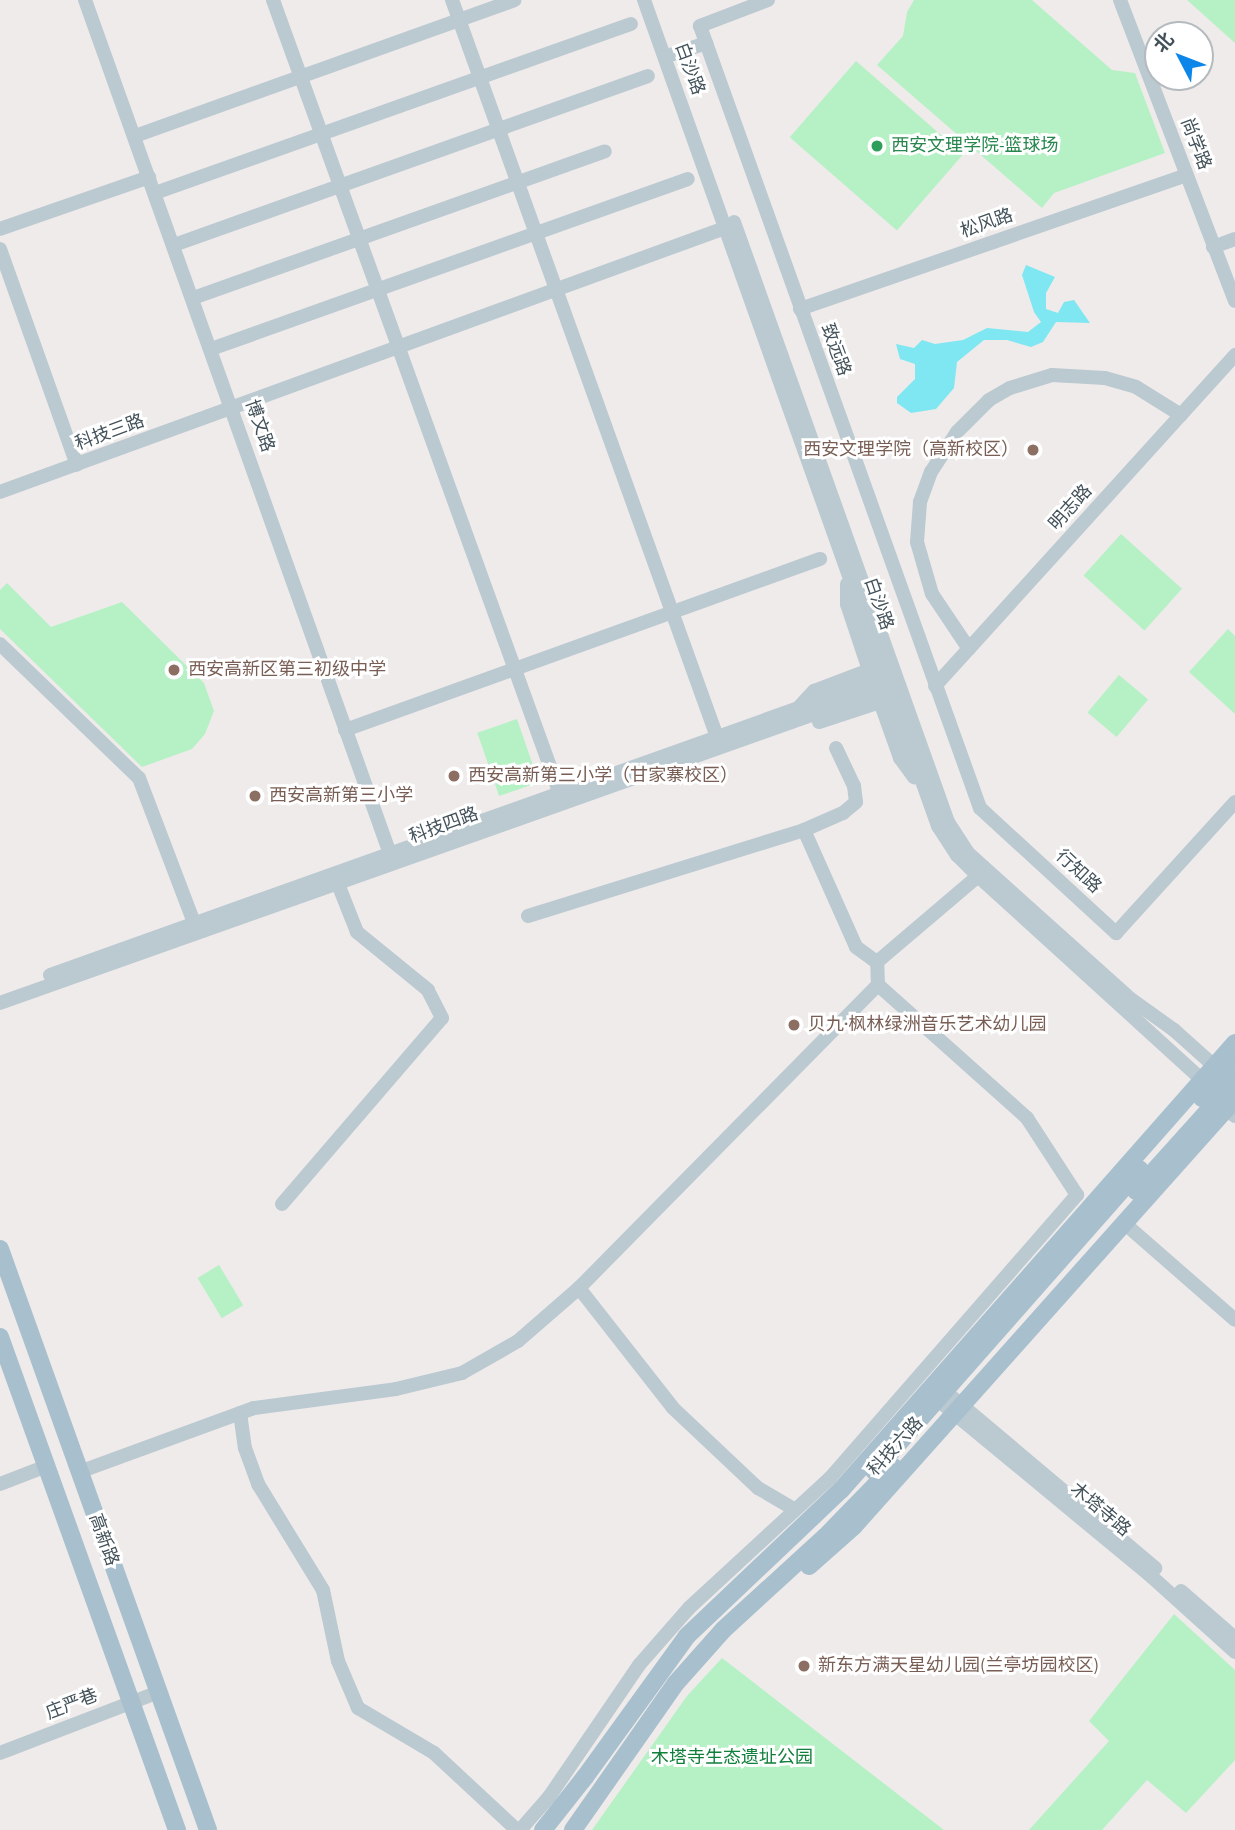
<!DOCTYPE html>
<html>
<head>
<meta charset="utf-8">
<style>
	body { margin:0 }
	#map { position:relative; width:1235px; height:1830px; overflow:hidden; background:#efebeb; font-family:"Source Sans 3","Noto Sans SC",sans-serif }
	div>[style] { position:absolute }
	.green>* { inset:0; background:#b5f1c5; transform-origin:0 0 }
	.water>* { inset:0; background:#7ee7f2 }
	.minor>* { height:14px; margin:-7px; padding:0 7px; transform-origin:7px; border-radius:7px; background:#bbc9d0 }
	.major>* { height:18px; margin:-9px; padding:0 9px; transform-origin:9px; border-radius:9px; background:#a8bfcd }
	.dots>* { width:19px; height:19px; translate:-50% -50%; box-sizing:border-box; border:4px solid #fff; border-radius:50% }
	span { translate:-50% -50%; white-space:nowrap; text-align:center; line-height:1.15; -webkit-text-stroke:6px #fff; paint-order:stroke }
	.street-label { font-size:18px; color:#43525a }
	.leisure-label { font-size:18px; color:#27864d }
	.left { translate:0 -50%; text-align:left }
	.education-label { font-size:18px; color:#785e54 }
	.right { translate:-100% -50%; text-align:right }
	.park-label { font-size:18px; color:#107f3a }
	.north { position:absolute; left:1144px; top:21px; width:70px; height:70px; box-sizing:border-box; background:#fff; border:2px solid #b4babd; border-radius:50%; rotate:312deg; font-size:19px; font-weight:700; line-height:28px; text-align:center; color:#43525a }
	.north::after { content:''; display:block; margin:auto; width:24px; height:32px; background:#0c86e8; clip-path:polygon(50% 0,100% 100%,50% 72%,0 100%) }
</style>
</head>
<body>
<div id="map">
	<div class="green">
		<div style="clip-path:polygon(914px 0,1032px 0,1112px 70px,1135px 73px,1165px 153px,1054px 193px,1042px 208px,877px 65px,903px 36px,907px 12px)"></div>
		<div style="clip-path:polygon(1187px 0,1235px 0,1235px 43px)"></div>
		<div style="left:856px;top:61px;width:142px;height:101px;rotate:41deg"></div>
		<div style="left:1121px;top:534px;width:82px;height:56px;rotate:42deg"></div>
		<div style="clip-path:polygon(7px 583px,51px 627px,122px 602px,204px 683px,214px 711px,205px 734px,192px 749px,142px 767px,0 629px,0 590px)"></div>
		<div style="clip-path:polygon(1228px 629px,1235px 636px,1235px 714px,1189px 672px)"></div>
		<div style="left:1119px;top:675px;width:38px;height:49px;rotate:40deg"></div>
		<div style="left:517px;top:719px;width:67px;height:42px;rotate:71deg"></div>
		<div style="left:219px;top:1265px;width:47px;height:25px;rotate:59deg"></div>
		<div style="clip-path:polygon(1174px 1614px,1235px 1670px,1235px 1760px,1186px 1813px,1147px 1780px,1102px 1830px,1029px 1830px,1109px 1741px,1089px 1721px)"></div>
		<div style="clip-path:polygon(722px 1658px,944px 1830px,592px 1830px,687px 1696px)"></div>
	</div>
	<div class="water">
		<div style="clip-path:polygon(1026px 265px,1055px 277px,1046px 293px,1046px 309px,1058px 313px,1064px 302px,1074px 300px,1090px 323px,1056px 322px,1043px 342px,1031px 347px,1007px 340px,984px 340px,957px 362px,954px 388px,936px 409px,911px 413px,897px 403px,897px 397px,915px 379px,915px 364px,900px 359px,896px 344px,914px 348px,922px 340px,935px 344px,963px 340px,987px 328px,1028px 332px,1041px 322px,1034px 312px,1022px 275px)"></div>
	</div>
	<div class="minor">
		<div style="left:85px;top:0;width:915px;rotate:70.34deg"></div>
		<div style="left:273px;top:0;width:844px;rotate:70.13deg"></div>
		<div style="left:452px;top:0;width:783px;rotate:70.22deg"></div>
		<div style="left:644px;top:0;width:877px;rotate:70.41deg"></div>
		<div style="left:938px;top:826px;width:35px;rotate:57deg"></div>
		<div style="left:957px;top:855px;width:30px;rotate:45deg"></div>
		<div style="left:978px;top:876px;width:315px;rotate:42.3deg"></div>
		<div style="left:1211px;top:1088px;width:13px;rotate:63deg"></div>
		<div style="left:1217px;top:1100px;width:24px;rotate:42deg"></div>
		<div style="left:768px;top:0;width:73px;rotate:159.1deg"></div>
		<div style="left:700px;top:26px;width:831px;rotate:70.3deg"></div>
		<div style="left:980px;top:808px;width:185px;rotate:42.6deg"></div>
		<div style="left:1116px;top:933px;width:177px;rotate:-47.7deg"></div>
		<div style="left:1120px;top:0;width:322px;rotate:69.1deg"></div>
		<div style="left:673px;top:54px;width:35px;rotate:-18deg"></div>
		<div style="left:135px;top:136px;width:403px;rotate:-19.7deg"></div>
		<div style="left:155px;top:193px;width:505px;rotate:-19.55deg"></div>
		<div style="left:734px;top:222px;width:637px;rotate:70.37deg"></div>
		<div style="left:948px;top:822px;width:37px;rotate:57deg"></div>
		<div style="left:968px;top:853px;width:220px;rotate:41.9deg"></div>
		<div style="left:1132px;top:1000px;width:52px;rotate:35.5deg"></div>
		<div style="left:1174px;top:1030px;width:63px;rotate:41.8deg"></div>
		<div style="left:0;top:229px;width:158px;rotate:-19.2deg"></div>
		<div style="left:174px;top:245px;width:503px;rotate:-19.62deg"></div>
		<div style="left:1213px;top:247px;width:23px;rotate:-20deg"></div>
		<div style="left:0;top:249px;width:229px;rotate:70.4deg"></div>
		<div style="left:193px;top:298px;width:437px;rotate:-19.6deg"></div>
		<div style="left:800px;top:309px;width:409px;rotate:-19.1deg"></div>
		<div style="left:211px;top:349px;width:506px;rotate:-19.62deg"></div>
		<div style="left:0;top:492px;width:780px;rotate:-20.01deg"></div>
		<div style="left:847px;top:584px;width:20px;rotate:90deg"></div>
		<div style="left:847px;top:604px;width:82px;rotate:71.6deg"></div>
		<div style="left:873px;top:682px;width:81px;rotate:70.4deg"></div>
		<div style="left:900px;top:758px;width:24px;rotate:54deg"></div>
		<div style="left:0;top:644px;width:193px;rotate:44deg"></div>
		<div style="left:139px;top:778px;width:164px;rotate:69.2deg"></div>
		<div style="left:969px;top:649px;width:66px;rotate:-123.9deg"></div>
		<div style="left:932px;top:594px;width:54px;rotate:-106.1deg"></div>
		<div style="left:917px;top:542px;width:40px;rotate:-85.7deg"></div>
		<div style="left:920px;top:502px;width:32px;rotate:-70deg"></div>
		<div style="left:931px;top:472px;width:48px;rotate:-57deg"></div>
		<div style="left:957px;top:432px;width:45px;rotate:-45deg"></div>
		<div style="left:989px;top:400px;width:24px;rotate:-30deg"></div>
		<div style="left:1010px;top:388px;width:44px;rotate:-17.2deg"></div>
		<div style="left:1052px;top:375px;width:53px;rotate:3.2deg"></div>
		<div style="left:1105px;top:378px;width:32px;rotate:16deg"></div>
		<div style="left:1136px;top:387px;width:53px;rotate:31.9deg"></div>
		<div style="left:935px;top:686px;width:447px;rotate:-47.8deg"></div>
		<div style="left:800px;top:706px;width:21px;rotate:-47deg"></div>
		<div style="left:814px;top:691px;width:59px;rotate:-20.9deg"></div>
		<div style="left:819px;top:722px;width:64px;rotate:-18.2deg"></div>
		<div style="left:345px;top:730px;width:505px;rotate:-19.8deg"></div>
		<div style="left:804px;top:830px;width:128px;rotate:66deg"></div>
		<div style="left:856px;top:947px;width:26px;rotate:36deg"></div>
		<div style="left:528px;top:916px;width:289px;rotate:-17.3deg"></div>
		<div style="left:804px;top:830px;width:43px;rotate:-23.6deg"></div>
		<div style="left:843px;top:813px;width:17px;rotate:-40deg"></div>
		<div style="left:856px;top:802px;width:16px;rotate:-97deg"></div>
		<div style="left:854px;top:786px;width:42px;rotate:-115.3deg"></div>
		<div style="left:50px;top:975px;width:893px;rotate:-19.63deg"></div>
		<div style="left:0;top:1003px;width:951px;rotate:-19.54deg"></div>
		<div style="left:282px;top:1204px;width:245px;rotate:-49.3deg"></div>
		<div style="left:442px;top:1018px;width:31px;rotate:-117deg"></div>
		<div style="left:428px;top:990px;width:92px;rotate:-140.8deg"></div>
		<div style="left:357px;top:932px;width:52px;rotate:-111.6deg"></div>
		<div style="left:1124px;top:1223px;width:147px;rotate:41.1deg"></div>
		<div style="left:579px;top:1288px;width:152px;rotate:51.9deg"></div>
		<div style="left:673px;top:1408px;width:117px;rotate:43.3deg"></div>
		<div style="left:758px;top:1488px;width:42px;rotate:30.3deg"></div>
		<div style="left:945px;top:1391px;width:275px;rotate:40.1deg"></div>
		<div style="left:938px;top:1400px;width:278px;rotate:39.6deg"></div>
		<div style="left:1152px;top:1577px;width:112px;rotate:42.1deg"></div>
		<div style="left:240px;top:1413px;width:35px;rotate:82deg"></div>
		<div style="left:245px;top:1448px;width:38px;rotate:70deg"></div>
		<div style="left:258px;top:1484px;width:124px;rotate:58.5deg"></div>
		<div style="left:323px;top:1590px;width:73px;rotate:78.1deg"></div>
		<div style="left:338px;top:1661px;width:51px;rotate:66.9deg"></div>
		<div style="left:358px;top:1708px;width:88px;rotate:30.6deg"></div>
		<div style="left:434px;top:1753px;width:113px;rotate:42.9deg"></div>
		<div style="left:79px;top:1472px;width:186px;rotate:-20.1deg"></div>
		<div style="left:254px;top:1408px;width:143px;rotate:-7.6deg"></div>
		<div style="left:396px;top:1389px;width:68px;rotate:-13.6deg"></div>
		<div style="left:462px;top:1373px;width:64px;rotate:-29.7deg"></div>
		<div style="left:518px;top:1341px;width:81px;rotate:-41deg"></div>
		<div style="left:579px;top:1288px;width:426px;rotate:-45.4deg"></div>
		<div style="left:878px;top:985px;width:23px;rotate:-92deg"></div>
		<div style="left:877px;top:962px;width:133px;rotate:-40.4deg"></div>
		<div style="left:0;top:1484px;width:50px;rotate:-21deg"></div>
		<div style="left:1181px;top:1591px;width:72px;rotate:41deg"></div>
		<div style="left:0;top:1753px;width:170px;rotate:-21deg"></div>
		<div style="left:520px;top:1830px;width:44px;rotate:-48.7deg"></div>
		<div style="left:549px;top:1797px;width:160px;rotate:-55.7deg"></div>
		<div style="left:639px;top:1665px;width:76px;rotate:-48.7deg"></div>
		<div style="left:689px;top:1608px;width:192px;rotate:-42.7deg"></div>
		<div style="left:830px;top:1478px;width:376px;rotate:-48.9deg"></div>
		<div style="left:1077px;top:1195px;width:92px;rotate:-123deg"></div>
		<div style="left:1027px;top:1118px;width:200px;rotate:-138.2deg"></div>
	</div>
	<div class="major">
		<div style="left:1202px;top:1098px;width:49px;rotate:-47.5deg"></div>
		<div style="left:1136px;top:1191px;width:148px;rotate:-48deg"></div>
		<div style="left:0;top:1249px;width:617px;rotate:70.3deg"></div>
		<div style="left:0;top:1337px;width:524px;rotate:70.25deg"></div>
		<div style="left:874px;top:1471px;width:402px;rotate:-48.6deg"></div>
		<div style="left:809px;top:1566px;width:60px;rotate:-41.6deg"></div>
		<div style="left:854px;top:1526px;width:572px;rotate:-48.26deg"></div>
		<div style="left:543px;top:1830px;width:68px;rotate:-51.6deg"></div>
		<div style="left:585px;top:1777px;width:174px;rotate:-54.1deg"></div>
		<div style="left:687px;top:1636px;width:212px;rotate:-43.5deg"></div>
		<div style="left:841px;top:1490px;width:596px;rotate:-48.61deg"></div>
		<div style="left:573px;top:1830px;width:179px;rotate:-55deg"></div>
		<div style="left:676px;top:1683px;width:71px;rotate:-48.4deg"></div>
		<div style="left:723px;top:1630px;width:138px;rotate:-42.4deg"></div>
		<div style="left:825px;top:1537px;width:98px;rotate:-45.8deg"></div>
	</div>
	<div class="dots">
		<div style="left:877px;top:146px;background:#2e9e5b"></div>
		<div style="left:1033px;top:450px;background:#8d6e63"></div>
		<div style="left:174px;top:670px;background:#8d6e63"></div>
		<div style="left:454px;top:776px;background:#8d6e63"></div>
		<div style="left:255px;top:796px;background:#8d6e63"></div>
		<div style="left:794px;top:1025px;background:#8d6e63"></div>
		<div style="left:804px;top:1666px;background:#8d6e63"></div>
	</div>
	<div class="street-label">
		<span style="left:689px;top:69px;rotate:70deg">白沙路</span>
		<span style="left:1195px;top:144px;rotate:69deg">尚学路</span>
		<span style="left:987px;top:224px;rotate:-19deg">松风路</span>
		<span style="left:835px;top:350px;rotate:70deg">致远路</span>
		<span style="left:259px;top:426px;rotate:71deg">博文路</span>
		<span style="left:110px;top:433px;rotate:-20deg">科技三路</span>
		<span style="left:1071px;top:508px;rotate:-48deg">明志路</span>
		<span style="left:878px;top:604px;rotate:71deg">白沙路</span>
		<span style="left:444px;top:826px;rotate:-20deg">科技四路</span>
		<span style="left:1078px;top:872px;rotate:43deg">行知路</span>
		<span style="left:896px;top:1447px;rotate:-48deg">科技六路</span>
		<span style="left:1100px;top:1510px;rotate:40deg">木塔寺路</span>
		<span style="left:103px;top:1540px;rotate:70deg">高新路</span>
		<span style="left:72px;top:1705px;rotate:-21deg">庄严巷</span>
	</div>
	<div class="leisure-label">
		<span class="left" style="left:891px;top:146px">西安文理学院-篮球场</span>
	</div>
	<div class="education-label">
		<span class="right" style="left:1019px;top:450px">西安文理学院（高新校区）</span>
		<span class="left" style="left:188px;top:670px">西安高新区第三初级中学</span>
		<span class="left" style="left:468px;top:776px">西安高新第三小学（甘家寨校区）</span>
		<span class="left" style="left:269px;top:796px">西安高新第三小学</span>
		<span class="left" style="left:808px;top:1025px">贝九·枫林绿洲音乐艺术幼儿园</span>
		<span class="left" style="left:818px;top:1666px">新东方满天星幼儿园(兰亭坊园校区)</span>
	</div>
	<div class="park-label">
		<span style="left:732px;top:1758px">木塔寺生态遗址公园</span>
	</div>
	<div class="north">北</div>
</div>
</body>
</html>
